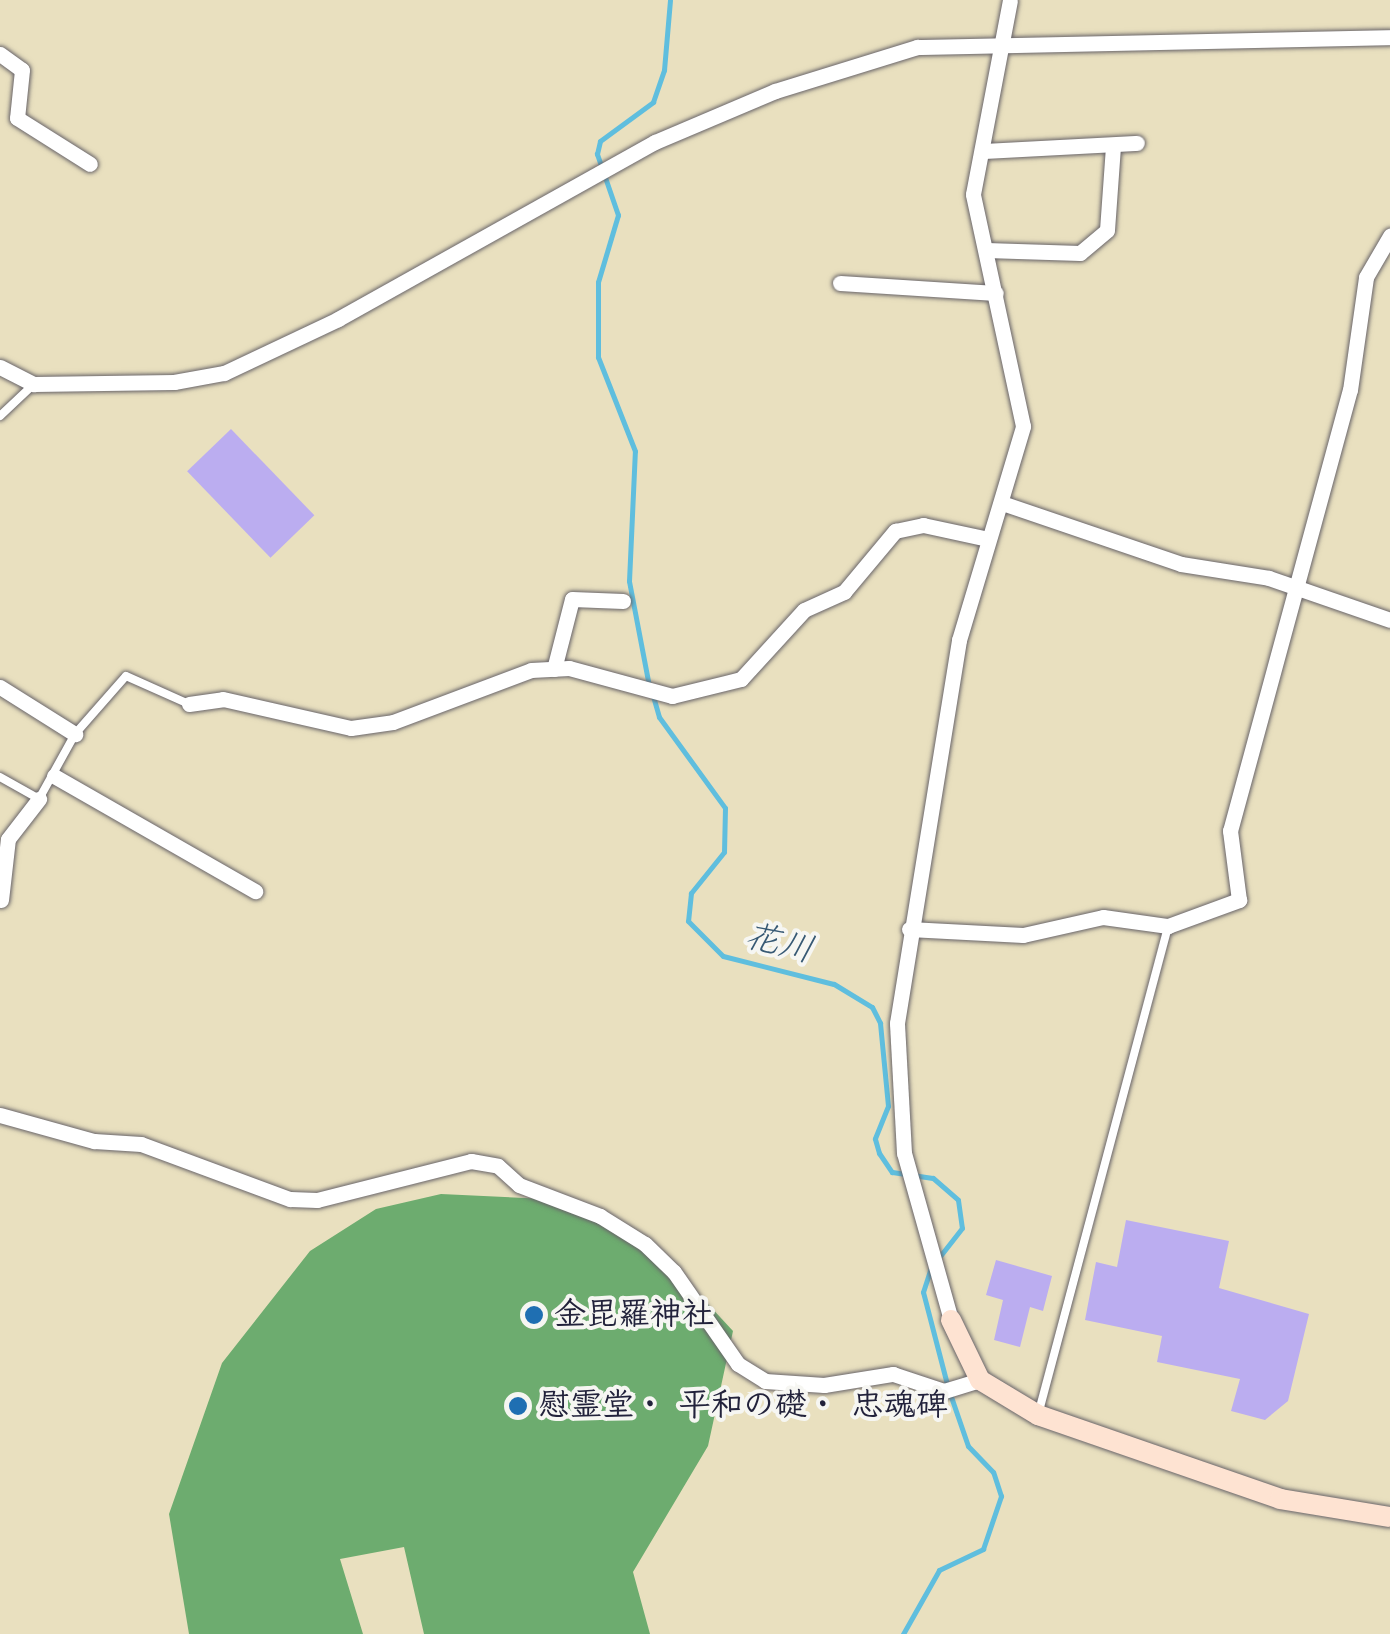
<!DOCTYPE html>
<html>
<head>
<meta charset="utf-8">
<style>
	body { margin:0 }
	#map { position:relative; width:1390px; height:1634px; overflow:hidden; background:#e9e0bf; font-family:"Architects Daughter","Klee One",sans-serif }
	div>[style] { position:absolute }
	.forest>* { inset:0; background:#6dac6f }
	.stream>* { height:5px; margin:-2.5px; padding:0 2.5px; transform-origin:2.5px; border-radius:2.5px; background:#5fbede }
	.building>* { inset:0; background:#bbadf0; transform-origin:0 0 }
	.roads { filter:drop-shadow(0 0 2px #686469) drop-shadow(0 0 2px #686469) }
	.lane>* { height:8px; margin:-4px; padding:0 4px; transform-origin:4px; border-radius:4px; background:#fff }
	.street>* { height:15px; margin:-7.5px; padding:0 7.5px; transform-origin:7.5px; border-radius:7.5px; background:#fff }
	.secondary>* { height:20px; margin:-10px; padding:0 10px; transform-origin:10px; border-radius:10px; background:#fee3d2 }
	.dots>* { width:28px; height:28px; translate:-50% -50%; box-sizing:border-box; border:5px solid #f6f6f2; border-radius:50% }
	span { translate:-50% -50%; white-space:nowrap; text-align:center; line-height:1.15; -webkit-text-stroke:8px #f6f6f2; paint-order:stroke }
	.poi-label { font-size:32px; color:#22223b; font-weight:700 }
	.left { translate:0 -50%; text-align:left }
	.water-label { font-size:35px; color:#375974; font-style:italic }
</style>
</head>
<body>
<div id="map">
	<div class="forest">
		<div style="clip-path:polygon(441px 1194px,547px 1199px,643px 1234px,733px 1331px,708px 1446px,633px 1572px,650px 1634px,424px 1634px,404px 1547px,340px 1559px,363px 1634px,189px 1634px,169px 1514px,222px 1363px,310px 1251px,376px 1209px)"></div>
	</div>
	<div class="stream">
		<div style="left:649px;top:686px;width:107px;rotate:-100.8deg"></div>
		<div style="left:629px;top:581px;width:130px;rotate:-87.4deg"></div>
		<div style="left:635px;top:451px;width:101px;rotate:-111.5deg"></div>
		<div style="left:598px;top:357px;width:75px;rotate:-90deg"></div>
		<div style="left:598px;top:282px;width:70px;rotate:-73.4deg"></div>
		<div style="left:618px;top:215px;width:65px;rotate:-109deg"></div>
		<div style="left:597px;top:154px;width:13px;rotate:-77deg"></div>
		<div style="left:600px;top:141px;width:66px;rotate:-36.3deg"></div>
		<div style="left:653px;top:102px;width:34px;rotate:-71deg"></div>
		<div style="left:664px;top:70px;width:70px;rotate:-85.1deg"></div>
		<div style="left:653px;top:696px;width:22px;rotate:74deg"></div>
		<div style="left:659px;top:717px;width:112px;rotate:54deg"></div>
		<div style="left:725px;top:808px;width:44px;rotate:91.3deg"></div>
		<div style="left:724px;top:852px;width:53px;rotate:128.8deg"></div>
		<div style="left:691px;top:893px;width:28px;rotate:96deg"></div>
		<div style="left:688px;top:921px;width:49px;rotate:45deg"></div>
		<div style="left:723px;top:956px;width:114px;rotate:14.2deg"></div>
		<div style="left:834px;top:984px;width:44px;rotate:31.2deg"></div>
		<div style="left:872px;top:1007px;width:18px;rotate:63deg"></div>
		<div style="left:880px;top:1023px;width:83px;rotate:84.5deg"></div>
		<div style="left:888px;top:1106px;width:35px;rotate:112deg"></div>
		<div style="left:875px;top:1139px;width:15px;rotate:74deg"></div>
		<div style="left:879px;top:1153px;width:23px;rotate:56deg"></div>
		<div style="left:892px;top:1172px;width:41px;rotate:8.3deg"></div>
		<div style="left:933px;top:1178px;width:33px;rotate:41deg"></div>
		<div style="left:958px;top:1200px;width:28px;rotate:82deg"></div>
		<div style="left:962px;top:1228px;width:41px;rotate:128deg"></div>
		<div style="left:903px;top:1634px;width:73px;rotate:-60.6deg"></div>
		<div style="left:939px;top:1570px;width:49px;rotate:-25.5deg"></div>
		<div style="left:983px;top:1549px;width:56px;rotate:-71.2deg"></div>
		<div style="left:1001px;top:1496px;width:25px;rotate:-108deg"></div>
		<div style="left:993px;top:1472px;width:36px;rotate:-134deg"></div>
		<div style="left:968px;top:1446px;width:61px;rotate:-109deg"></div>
		<div style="left:948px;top:1388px;width:99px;rotate:-104.6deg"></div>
		<div style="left:923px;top:1292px;width:25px;rotate:-72deg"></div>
	</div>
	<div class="building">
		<div style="left:231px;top:429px;width:120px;height:61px;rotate:46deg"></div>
		<div style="clip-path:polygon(1126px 1220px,1229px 1241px,1219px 1288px,1309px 1314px,1288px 1401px,1265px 1420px,1231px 1411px,1240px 1379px,1157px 1362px,1162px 1336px,1085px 1320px,1096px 1262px,1117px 1267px)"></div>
		<div style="clip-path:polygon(996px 1260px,1052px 1276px,1043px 1311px,1030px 1307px,1020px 1347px,994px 1340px,1003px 1300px,986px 1295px)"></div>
	</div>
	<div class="roads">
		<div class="lane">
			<div style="left:0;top:416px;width:47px;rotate:-43.3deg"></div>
			<div style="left:0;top:777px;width:45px;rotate:29.4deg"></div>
			<div style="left:39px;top:799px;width:74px;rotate:-61deg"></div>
			<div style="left:75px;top:734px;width:77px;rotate:-48.7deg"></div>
			<div style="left:126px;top:676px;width:69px;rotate:24deg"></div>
			<div style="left:1039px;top:1411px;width:501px;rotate:-75.08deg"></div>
		</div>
		<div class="street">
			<div style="left:0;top:54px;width:27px;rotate:36deg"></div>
			<div style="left:22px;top:70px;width:48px;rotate:95.9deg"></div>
			<div style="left:17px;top:118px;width:86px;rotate:32.2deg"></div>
			<div style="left:982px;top:151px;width:155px;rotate:-3deg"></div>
			<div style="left:986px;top:250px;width:94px;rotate:1.8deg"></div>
			<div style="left:1080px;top:253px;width:35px;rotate:-40deg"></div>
			<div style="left:1107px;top:230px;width:84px;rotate:-85.9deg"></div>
			<div style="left:840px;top:283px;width:156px;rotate:3.7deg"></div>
			<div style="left:0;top:367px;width:38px;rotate:27deg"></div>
			<div style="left:34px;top:384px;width:140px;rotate:-0.8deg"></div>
			<div style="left:174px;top:382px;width:51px;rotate:-10.2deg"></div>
			<div style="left:224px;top:373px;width:126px;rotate:-25.3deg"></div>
			<div style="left:338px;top:319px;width:363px;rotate:-29.2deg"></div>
			<div style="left:655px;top:142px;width:130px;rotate:-23deg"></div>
			<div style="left:775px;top:91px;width:149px;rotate:-17.2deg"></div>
			<div style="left:917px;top:47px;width:473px;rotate:-1.2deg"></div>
			<div style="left:1002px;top:503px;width:189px;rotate:18.8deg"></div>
			<div style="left:1181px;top:564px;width:89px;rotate:9deg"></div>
			<div style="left:1269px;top:578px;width:128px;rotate:19.1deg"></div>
			<div style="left:554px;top:669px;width:72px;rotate:-75.6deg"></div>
			<div style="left:572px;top:599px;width:51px;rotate:2.2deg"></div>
			<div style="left:0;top:687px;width:89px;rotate:32.1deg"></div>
			<div style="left:189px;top:704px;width:34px;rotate:-8deg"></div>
			<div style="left:223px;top:699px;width:131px;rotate:12.8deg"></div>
			<div style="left:351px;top:728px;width:42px;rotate:-8.1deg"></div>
			<div style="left:393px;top:722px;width:147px;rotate:-20.6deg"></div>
			<div style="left:531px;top:670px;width:38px;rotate:-3deg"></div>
			<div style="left:569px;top:668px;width:107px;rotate:15.2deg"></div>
			<div style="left:672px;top:696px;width:71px;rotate:-13.8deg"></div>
			<div style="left:741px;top:679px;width:93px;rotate:-47.6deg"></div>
			<div style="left:804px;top:610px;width:44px;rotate:-24.2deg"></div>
			<div style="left:844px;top:592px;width:80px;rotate:-50.1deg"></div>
			<div style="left:895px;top:531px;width:29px;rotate:-12deg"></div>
			<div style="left:923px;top:525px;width:66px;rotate:12.2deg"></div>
			<div style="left:54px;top:776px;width:232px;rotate:29.8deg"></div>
			<div style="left:1px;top:900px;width:61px;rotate:-83.5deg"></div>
			<div style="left:8px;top:839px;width:51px;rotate:-52.2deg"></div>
			<div style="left:909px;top:929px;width:114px;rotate:3deg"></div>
			<div style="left:1023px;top:935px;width:82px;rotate:-12.7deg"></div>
			<div style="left:1103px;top:917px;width:66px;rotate:7.9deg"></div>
			<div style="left:1168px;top:926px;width:76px;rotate:-20.1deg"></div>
			<div style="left:1239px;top:900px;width:70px;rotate:-97.4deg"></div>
			<div style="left:1230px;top:831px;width:457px;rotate:-74.8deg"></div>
			<div style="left:1350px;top:390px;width:114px;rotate:-81.9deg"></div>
			<div style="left:1366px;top:277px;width:48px;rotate:-59.7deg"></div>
			<div style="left:0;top:1115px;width:98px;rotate:15.5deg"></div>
			<div style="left:94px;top:1141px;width:47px;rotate:3.7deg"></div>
			<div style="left:141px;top:1144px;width:159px;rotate:20.3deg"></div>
			<div style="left:290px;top:1199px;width:27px;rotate:2deg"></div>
			<div style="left:317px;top:1200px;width:159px;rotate:-14.2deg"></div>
			<div style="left:471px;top:1161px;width:27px;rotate:10deg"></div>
			<div style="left:498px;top:1166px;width:28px;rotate:42deg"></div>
			<div style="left:519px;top:1185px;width:87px;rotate:20.9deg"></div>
			<div style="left:600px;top:1216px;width:53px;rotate:31.9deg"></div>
			<div style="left:645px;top:1244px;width:40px;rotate:44deg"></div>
			<div style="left:674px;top:1272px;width:112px;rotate:55.2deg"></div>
			<div style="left:738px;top:1364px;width:32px;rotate:32deg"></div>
			<div style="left:765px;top:1381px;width:59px;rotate:3.9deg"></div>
			<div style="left:824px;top:1385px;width:70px;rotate:-9.1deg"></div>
			<div style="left:893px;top:1374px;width:54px;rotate:18.4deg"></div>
			<div style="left:944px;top:1391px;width:38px;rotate:-17deg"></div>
			<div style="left:951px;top:1320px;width:173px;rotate:-105.7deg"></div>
			<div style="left:904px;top:1153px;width:130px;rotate:-93.1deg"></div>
			<div style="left:897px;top:1023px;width:388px;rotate:-80.8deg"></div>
			<div style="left:959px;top:640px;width:223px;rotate:-73.3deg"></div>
			<div style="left:1023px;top:426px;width:237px;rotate:-102.2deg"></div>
			<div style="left:973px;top:194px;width:197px;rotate:-79.2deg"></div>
		</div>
		<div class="secondary">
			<div style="left:951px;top:1320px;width:67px;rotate:64.2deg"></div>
			<div style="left:980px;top:1380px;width:68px;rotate:31.1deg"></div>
			<div style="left:1038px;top:1415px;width:256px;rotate:19.1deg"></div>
			<div style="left:1280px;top:1499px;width:111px;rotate:9.3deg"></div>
		</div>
	</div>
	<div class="dots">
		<div style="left:534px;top:1315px;background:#1f6fb2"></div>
		<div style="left:518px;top:1406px;background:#1f6fb2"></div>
	</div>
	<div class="poi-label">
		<span class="left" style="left:554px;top:1315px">金毘羅神社</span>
		<span class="left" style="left:538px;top:1406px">慰霊堂・ 平和の礎・ 忠魂碑</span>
	</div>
	<div class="water-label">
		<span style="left:779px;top:944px;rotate:14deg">花川</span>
	</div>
</div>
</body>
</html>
